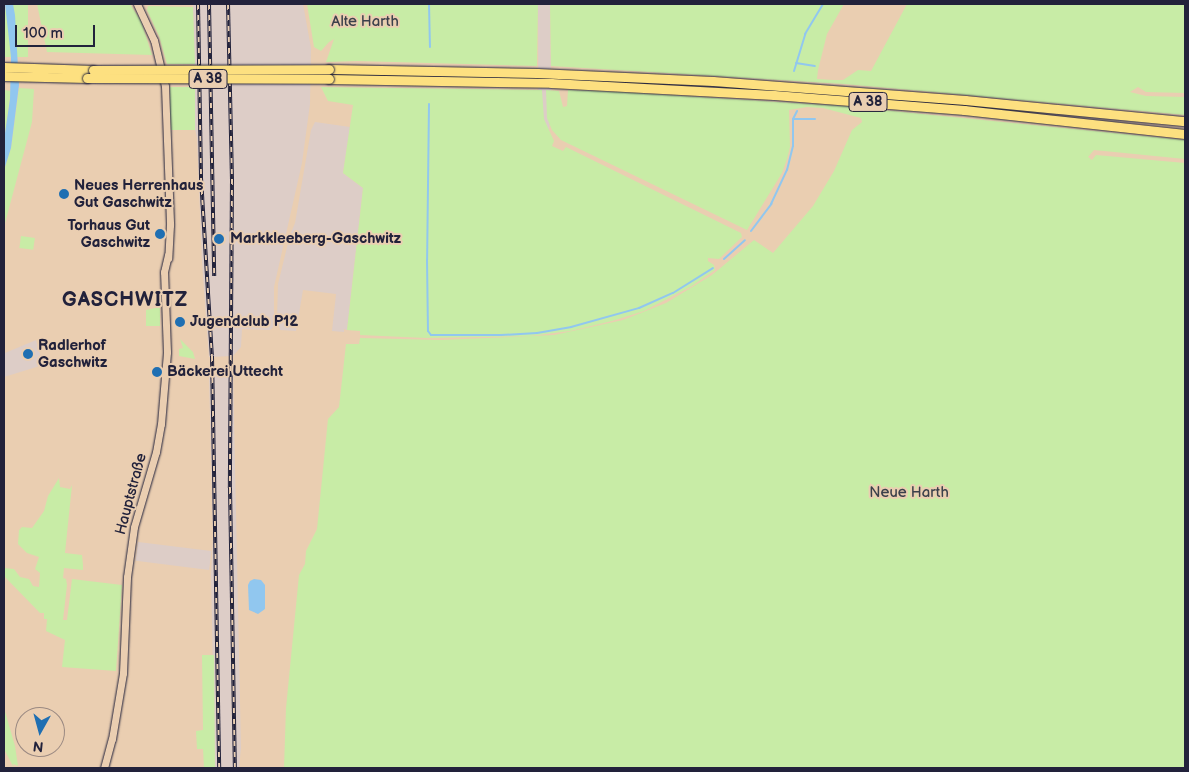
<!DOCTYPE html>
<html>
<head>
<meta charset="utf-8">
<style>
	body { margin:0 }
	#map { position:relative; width:1189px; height:772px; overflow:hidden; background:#eaceb1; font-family:"Balsamiq Sans",sans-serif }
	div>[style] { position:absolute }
	.built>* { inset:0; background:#ddcdc7; transform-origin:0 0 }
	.green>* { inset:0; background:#c8eca6; transform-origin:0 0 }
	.water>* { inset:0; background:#91c7ef }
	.stream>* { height:2px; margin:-1px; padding:0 1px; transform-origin:1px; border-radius:1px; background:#91c7ef }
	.roads { filter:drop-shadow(0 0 1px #22223b) drop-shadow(0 0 1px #22223b) }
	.secondary>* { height:7px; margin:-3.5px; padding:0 3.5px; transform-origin:3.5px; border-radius:3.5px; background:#eaceb1 }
	.highway>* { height:9px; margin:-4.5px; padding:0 4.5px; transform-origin:4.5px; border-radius:4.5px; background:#fde080 }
	.rail>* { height:4px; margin-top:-2px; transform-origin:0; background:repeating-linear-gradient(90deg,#eaceb1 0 5.5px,#22223b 0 11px); box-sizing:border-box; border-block:1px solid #22223b }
	.bridges { filter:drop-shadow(0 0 1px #22223b) drop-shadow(0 0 1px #22223b) }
	.highway-bridge>* { height:9px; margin:-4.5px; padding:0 4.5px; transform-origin:4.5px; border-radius:4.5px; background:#fde080 }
	.dots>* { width:14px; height:14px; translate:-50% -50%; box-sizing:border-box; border:2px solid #eaceb1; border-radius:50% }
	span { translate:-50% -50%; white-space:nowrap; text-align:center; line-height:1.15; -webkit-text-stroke:4px #eaceb1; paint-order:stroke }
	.shield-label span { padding:1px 4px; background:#eaceb1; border:1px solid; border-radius:4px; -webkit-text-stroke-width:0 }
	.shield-label { font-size:14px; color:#22223b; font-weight:700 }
	.park-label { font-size:15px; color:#3b404b }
	.poi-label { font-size:15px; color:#22223b; font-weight:700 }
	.left { translate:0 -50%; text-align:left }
	.right { translate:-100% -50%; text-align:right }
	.street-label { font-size:15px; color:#22223b }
	.district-label { font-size:20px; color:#22223b; font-weight:700; letter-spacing:1px }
	.frame { position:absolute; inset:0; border:5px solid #22223b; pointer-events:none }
	.north { position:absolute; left:15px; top:707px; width:50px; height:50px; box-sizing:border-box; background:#eaceb1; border:1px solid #9a8982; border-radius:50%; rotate:187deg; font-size:14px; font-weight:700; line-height:20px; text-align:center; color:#22223b }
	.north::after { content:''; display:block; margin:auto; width:18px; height:22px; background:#1f6fb2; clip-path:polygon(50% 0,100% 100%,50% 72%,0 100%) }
	.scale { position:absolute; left:15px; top:25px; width:80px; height:22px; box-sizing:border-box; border:2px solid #22223b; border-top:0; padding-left:6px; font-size:15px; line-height:18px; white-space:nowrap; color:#22223b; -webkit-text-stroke:4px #eaceb1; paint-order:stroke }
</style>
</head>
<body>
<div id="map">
	<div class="built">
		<div style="clip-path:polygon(193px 4px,303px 4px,311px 48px,310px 104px,302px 163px,274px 287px,274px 326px,270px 330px,242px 329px,241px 347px,233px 356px,209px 357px,202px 262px,197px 138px,195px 129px)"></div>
		<div style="clip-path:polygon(538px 4px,550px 4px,551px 90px,549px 134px,539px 233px)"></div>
		<div style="clip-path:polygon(315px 122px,350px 127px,343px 173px,363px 188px,347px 330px,344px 329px,344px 332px,332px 331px,336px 294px,303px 290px,296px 331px,280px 330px,277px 318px,278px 284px,290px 235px,295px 223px,311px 130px)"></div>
		<div style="clip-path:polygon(36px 340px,43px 365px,4px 377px,5px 353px)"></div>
		<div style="clip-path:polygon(233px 370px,241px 748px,239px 768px,215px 768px,211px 575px,213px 537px,209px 376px,209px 371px)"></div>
		<div style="left:138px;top:542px;width:74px;height:19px;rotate:7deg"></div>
	</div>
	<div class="green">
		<div style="clip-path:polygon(4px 4px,8px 19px,11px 57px,4px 57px)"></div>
		<div style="left:13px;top:4px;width:15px;height:53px"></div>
		<div style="clip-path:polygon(37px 4px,130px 4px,141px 21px,152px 55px,47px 52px)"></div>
		<div style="clip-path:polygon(307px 4px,538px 4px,537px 66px,357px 61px,326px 62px,334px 39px,329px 42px,321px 51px,314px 47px)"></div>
		<div style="clip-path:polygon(550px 4px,844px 4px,827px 34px,818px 70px,817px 79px,833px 80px,843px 80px,858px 70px,871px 71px,907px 4px,1185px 4px,1185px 93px,1146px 92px,1138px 87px,1130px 92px,1146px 96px,1185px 97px,1185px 115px,844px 84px,551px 66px)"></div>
		<div style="clip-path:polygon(148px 6px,193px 7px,195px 64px,167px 64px,159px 36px,147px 10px)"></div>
		<div style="left:170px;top:87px;width:25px;height:43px"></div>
		<div style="clip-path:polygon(321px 87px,542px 90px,544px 119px,554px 141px,552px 146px,563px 151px,566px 147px,741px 233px,742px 237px,719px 259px,708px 258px,708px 261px,714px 265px,715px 270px,692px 286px,644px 311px,612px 321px,570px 331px,530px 336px,426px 338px,360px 335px,360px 331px,347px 330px,363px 188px,343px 173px,353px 105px,328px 101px)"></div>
		<div style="clip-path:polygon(19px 88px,34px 89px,32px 122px,4px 227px,4px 170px,11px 148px)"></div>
		<div style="clip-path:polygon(4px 90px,11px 91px,4px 140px)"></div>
		<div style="clip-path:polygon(546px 90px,559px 91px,563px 107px,567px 106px,568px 90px,620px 92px,843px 106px,1185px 140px,1185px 159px,1094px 150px,1088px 157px,1092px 160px,1096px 155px,1185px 163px,1185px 768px,284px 768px,286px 708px,299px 575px,305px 564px,306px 551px,317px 529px,328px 419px,339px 407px,346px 344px,359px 344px,360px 338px,440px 340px,554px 335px,623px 320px,666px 303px,712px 275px,754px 240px,773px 253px,813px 206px,834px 171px,852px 130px,862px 122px,861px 118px,823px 108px,807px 107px,789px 110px,790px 147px,787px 159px,782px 173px,747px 230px,561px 140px,552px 130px,547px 118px)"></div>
		<div style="left:21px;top:236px;width:14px;height:12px;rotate:8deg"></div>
		<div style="clip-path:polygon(160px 307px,160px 326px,146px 326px,146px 310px)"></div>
		<div style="clip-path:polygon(180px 339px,193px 352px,195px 359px,179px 356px,179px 349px,183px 348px)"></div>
		<div style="clip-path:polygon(59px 478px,60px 487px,70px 489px,72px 485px,65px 553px,82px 555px,83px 565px,83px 570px,64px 568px,63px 578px,66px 579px,67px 585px,63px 620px,67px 620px,72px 579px,122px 585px,116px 671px,62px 667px,65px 640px,46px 631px,47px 619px,44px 619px,44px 613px,40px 613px,4px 576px,4px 568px,14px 569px,20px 577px,29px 579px,33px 586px,39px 587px,40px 573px,35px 569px,39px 557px,27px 553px,18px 544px,19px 530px,22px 527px,32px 528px,44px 511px,48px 496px)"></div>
		<div style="clip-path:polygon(202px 655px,214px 655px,215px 768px,204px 768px,203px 749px,197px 749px,196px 731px,203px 730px)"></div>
		<div style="clip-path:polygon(4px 708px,15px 746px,18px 766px,13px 764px,14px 768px,4px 749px)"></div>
	</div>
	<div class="water">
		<div style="clip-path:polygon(5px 4px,13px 4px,15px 15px,19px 85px,11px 148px,4px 170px,4px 140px,10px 99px,11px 57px)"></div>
		<div style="clip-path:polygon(254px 579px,261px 580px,265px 585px,265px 609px,258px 614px,249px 610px,248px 585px,250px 581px)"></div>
	</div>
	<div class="stream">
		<div style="left:429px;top:4px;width:43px;rotate:88.7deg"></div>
		<div style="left:796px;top:63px;width:19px;rotate:9deg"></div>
		<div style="left:794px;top:71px;width:39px;rotate:-73deg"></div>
		<div style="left:805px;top:34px;width:35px;rotate:-59deg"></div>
		<div style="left:429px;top:104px;width:156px;rotate:90.7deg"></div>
		<div style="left:427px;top:260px;width:71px;rotate:89.2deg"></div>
		<div style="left:428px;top:331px;width:5px;rotate:53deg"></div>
		<div style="left:431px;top:335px;width:70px"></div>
		<div style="left:501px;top:335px;width:36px;rotate:-3deg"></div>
		<div style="left:537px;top:333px;width:35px;rotate:-10deg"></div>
		<div style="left:571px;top:327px;width:71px;rotate:-15.6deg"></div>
		<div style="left:639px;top:308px;width:37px;rotate:-24deg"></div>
		<div style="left:673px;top:293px;width:47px;rotate:-32deg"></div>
		<div style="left:793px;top:119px;width:22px"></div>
		<div style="left:751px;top:231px;width:34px;rotate:-53deg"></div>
		<div style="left:771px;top:204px;width:38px;rotate:-65deg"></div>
		<div style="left:787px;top:170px;width:25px;rotate:-76deg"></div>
		<div style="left:793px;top:146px;width:27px;rotate:-90deg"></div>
		<div style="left:793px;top:119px;width:9px;rotate:-63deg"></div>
		<div style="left:724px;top:259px;width:28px;rotate:-42deg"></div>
	</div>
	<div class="roads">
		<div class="secondary">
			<div style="left:137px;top:4px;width:40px;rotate:65deg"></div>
			<div style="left:154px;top:40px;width:47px;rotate:76.6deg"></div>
			<div style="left:165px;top:86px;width:139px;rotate:87.9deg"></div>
			<div style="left:170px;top:225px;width:33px;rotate:93deg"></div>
			<div style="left:104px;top:768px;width:30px;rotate:-75deg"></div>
			<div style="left:112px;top:739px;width:67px;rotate:-80.5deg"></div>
			<div style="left:123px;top:673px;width:96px;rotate:-87.6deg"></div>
			<div style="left:127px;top:577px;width:50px;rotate:-82deg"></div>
			<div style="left:134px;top:527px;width:78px;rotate:-73.7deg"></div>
			<div style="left:156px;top:452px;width:28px;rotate:-80deg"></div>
			<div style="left:161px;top:424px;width:72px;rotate:-85.2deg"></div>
			<div style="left:167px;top:352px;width:80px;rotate:-92.1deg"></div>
			<div style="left:164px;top:272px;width:18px;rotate:-77deg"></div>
		</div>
		<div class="highway">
			<div style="left:4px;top:67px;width:89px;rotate:1.9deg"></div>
			<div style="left:329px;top:69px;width:208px;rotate:1.1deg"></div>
			<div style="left:537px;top:73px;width:176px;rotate:2.6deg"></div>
			<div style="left:713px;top:81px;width:253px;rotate:4.3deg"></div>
			<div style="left:965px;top:100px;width:221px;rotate:5.5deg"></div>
			<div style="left:4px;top:76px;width:83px;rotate:1.4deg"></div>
			<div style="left:329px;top:79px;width:222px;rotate:1deg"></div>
			<div style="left:551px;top:83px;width:223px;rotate:3.1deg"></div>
			<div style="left:774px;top:95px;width:191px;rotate:4.5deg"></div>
			<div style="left:964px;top:110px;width:222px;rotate:6.2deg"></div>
		</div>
	</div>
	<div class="rail">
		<div style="left:198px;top:4px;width:174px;rotate:89deg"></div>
		<div style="left:201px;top:178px;width:178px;rotate:86.5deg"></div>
		<div style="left:212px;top:356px;width:412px;rotate:89deg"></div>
		<div style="left:209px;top:4px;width:272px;rotate:88.9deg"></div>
		<div style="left:228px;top:4px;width:175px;rotate:88.7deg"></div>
		<div style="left:232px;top:179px;width:309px;rotate:90.4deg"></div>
		<div style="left:230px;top:488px;width:280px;rotate:89deg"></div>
	</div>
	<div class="bridges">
		<div class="highway-bridge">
			<div style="left:93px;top:70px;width:236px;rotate:-0.2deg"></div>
			<div style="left:87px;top:78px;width:242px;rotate:0.2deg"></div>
		</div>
	</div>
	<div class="dots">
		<div style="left:64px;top:194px;background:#1f6fb2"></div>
		<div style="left:160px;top:234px;background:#1f6fb2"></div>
		<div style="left:219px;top:239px;background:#1f6fb2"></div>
		<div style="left:180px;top:322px;background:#1f6fb2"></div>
		<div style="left:28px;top:354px;background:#1f6fb2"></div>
		<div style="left:157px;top:372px;background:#1f6fb2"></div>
	</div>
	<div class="shield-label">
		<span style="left:208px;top:79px">A 38</span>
		<span style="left:868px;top:102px">A 38</span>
	</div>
	<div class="park-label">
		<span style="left:365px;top:22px">Alte Harth</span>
		<span style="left:909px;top:493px">Neue Harth</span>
	</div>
	<div class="poi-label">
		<span class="left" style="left:74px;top:194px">Neues Herrenhaus<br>Gut Gaschwitz</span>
		<span class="right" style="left:150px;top:234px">Torhaus Gut<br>Gaschwitz</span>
		<span class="left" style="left:230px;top:239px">Markkleeberg-Gaschwitz</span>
		<span class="left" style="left:190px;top:322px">Jugendclub P12</span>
		<span class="left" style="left:38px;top:354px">Radlerhof<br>Gaschwitz</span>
		<span class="left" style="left:167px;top:372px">Bäckerei Uttecht</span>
	</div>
	<div class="street-label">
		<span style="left:131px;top:494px;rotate:-75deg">Hauptstraße</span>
	</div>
	<div class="district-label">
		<span style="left:125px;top:300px">GASCHWITZ</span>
	</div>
	<div class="frame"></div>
	<div class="north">N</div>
	<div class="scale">100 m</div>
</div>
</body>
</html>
